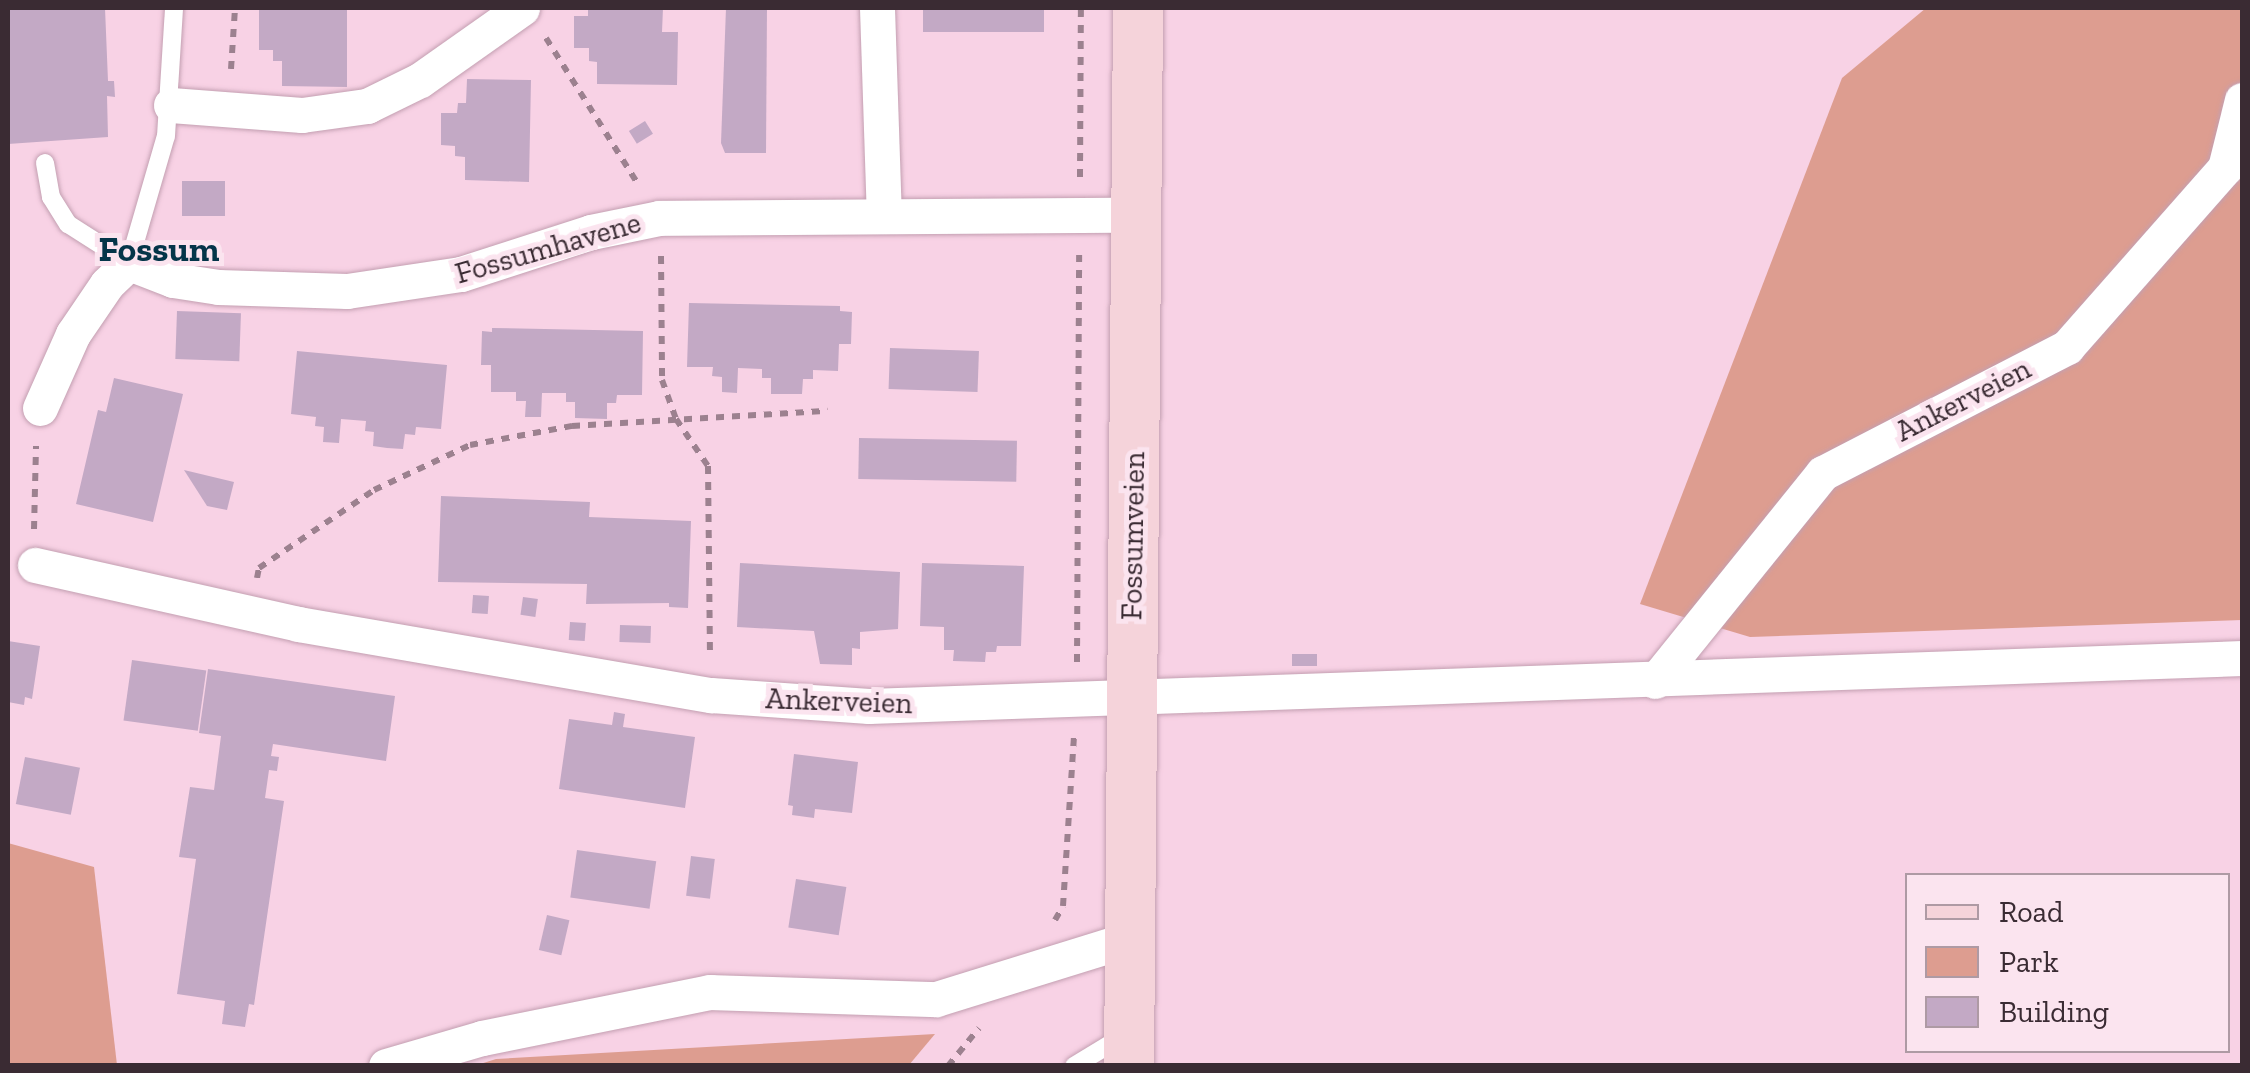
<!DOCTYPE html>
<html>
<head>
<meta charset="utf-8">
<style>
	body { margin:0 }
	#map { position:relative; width:2250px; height:1073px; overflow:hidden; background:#f8d2e5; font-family:"Zilla Slab",serif }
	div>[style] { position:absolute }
	.green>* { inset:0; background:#dd9d90 }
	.building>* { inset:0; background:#c3a9c5; transform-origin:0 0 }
	.path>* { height:6px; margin-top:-3px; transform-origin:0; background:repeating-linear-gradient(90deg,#9c818f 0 8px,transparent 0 16px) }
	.roads { filter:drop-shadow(0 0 2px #c39fb1) drop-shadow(0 0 2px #c39fb1) }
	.lane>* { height:18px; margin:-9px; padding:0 9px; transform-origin:9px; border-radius:9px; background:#fff }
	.street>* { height:35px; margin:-17.5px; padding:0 17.5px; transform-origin:17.5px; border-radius:17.5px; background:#fff }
	.secondary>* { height:50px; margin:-25px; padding:0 25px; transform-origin:25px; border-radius:25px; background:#f5d3da }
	span { translate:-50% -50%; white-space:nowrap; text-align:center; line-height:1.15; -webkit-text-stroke:10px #fbe4ef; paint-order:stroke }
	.street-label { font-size:30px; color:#3a2b33 }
	.quarter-label { font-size:35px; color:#043549; font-weight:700 }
	.frame { position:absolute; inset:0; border:10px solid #3a2b33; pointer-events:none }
	.legend { position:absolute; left:1905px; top:873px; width:325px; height:180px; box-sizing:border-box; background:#fbe4ef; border:2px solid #ae9aa4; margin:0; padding:12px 18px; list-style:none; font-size:30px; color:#3a2b33 }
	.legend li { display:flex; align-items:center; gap:20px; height:50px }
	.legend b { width:50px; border:2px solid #ae9aa4 }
</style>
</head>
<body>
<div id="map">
	<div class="green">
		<div style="clip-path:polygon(1926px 8px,2242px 8px,2242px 620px,1750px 637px,1640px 604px,1842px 78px)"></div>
		<div style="clip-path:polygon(8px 843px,94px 867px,117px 1065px,8px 1065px)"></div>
		<div style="clip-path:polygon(935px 1034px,909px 1065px,477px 1065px,496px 1059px)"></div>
	</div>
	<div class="building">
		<div style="clip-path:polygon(8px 8px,105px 8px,108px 81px,114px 81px,115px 97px,107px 96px,108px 137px,8px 144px)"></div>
		<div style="clip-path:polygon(259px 8px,347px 8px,347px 87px,282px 86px,282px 61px,273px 61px,273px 50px,259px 50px)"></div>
		<div style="clip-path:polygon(588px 8px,663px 8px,662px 32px,678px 32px,677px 85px,597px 84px,597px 62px,589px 61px,589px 48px,574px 48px,574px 16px,588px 16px)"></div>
		<div style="clip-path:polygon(726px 8px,767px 8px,766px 153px,725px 153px,721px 143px)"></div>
		<div style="left:923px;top:8px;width:121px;height:24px"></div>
		<div style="clip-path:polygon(467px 79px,531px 80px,529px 182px,465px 180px,465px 157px,455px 156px,455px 146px,441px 145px,441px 113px,457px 113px,458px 103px,466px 103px)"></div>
		<div style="left:645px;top:121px;width:15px;height:19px;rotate:58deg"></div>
		<div style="left:225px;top:181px;width:35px;height:43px;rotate:90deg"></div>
		<div style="clip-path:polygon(689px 303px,840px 306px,840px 311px,852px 312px,851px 344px,839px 344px,838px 371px,813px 370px,813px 379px,803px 379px,802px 394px,771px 394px,771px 378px,762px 378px,762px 369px,738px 368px,737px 393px,722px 392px,722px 377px,712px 376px,713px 367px,687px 367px)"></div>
		<div style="left:177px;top:311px;width:64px;height:48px;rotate:2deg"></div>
		<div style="clip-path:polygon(492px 328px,643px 331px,642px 395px,617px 395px,616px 403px,607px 403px,607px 419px,575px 418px,575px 402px,566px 402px,566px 393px,542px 393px,541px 417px,525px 417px,526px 401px,516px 401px,516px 392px,491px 392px,491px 365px,481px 365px,482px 331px,492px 332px)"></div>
		<div style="left:890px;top:348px;width:89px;height:41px;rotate:2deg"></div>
		<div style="clip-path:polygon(297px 351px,447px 365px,441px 429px,416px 427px,415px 435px,405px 434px,403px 449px,387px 448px,373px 446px,374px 432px,365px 431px,366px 421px,341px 419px,339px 443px,323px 442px,324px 427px,315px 426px,316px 417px,291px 414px)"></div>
		<div style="clip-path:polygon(114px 378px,183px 394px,153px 522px,76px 504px,98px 410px,106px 412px)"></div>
		<div style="left:859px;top:438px;width:158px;height:41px;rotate:1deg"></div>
		<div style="clip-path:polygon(184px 470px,234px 482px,227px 510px,207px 506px)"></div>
		<div style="clip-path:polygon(441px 496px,590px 502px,589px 517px,691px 521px,688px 608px,669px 607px,669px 603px,586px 604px,587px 584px,438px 582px)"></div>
		<div style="clip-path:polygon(740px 563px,900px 572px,898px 629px,860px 632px,860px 649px,852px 648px,852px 665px,820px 664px,814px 631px,737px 627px)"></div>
		<div style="clip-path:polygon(922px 563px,1024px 566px,1021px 646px,997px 646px,996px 652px,986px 652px,985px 662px,953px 661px,954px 650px,944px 650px,944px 627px,920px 626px)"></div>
		<div style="left:473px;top:595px;width:16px;height:18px;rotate:4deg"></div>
		<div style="left:523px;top:597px;width:15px;height:18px;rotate:8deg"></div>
		<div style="left:570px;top:622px;width:16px;height:18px;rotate:4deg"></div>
		<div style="left:620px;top:625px;width:31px;height:17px;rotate:2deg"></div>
		<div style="clip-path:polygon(8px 641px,40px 646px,32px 699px,25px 697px,24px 705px,8px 702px)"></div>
		<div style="left:1317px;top:654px;width:12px;height:25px;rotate:90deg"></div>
		<div style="left:132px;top:660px;width:75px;height:61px;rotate:8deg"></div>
		<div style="clip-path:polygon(208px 669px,395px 696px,386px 761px,273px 744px,271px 756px,279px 757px,277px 771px,269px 770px,265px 798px,284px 801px,254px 1005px,249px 1004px,245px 1027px,222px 1024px,225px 1001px,177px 994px,196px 859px,179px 857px,190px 787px,214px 790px,221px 736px,199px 733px)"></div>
		<div style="clip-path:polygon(614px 712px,625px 714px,623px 727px,695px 737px,685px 808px,559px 789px,569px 719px,612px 725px)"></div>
		<div style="clip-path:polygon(794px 754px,858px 762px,852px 813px,815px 809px,814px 818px,792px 815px,793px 806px,788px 805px)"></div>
		<div style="left:25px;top:757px;width:56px;height:48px;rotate:11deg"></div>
		<div style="left:577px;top:850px;width:80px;height:48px;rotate:8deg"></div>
		<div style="left:691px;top:856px;width:24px;height:40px;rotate:7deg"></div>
		<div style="left:796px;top:879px;width:51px;height:49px;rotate:9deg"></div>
		<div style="left:547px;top:915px;width:23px;height:36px;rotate:13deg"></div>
	</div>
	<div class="path">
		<div style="left:546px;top:38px;width:173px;rotate:57.8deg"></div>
		<div style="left:231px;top:69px;width:61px;rotate:-86.2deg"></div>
		<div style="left:1080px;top:177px;width:169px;rotate:-89.7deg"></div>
		<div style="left:661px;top:256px;width:124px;rotate:89.5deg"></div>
		<div style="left:662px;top:380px;width:41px;rotate:70.3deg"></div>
		<div style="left:676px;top:419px;width:57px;rotate:55.8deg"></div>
		<div style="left:708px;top:466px;width:190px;rotate:89.4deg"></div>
		<div style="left:34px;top:529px;width:83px;rotate:-88.6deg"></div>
		<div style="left:257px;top:578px;width:10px;rotate:-79deg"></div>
		<div style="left:259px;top:568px;width:139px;rotate:-34.1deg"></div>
		<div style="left:374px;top:490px;width:106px;rotate:-25.1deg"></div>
		<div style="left:470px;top:445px;width:104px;rotate:-10.6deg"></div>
		<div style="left:572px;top:426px;width:256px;rotate:-3.4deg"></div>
		<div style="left:1077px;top:662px;width:407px;rotate:-89.7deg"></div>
		<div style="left:1055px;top:920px;width:16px;rotate:-60deg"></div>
		<div style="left:1063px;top:906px;width:171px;rotate:-86.3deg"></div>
		<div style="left:948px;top:1066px;width:49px;rotate:-50.8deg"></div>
	</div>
	<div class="roads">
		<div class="lane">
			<div style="left:45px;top:163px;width:35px;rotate:80deg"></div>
			<div style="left:51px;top:197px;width:32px;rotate:58deg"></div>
			<div style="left:68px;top:224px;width:72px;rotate:32.6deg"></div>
			<div style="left:129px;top:263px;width:132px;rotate:-73.8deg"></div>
			<div style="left:166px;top:136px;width:128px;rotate:-86.4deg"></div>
			<div style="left:1074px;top:1066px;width:60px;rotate:-31.3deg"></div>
		</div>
		<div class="street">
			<div style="left:877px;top:8px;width:206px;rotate:88.1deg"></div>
			<div style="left:171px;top:105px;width:131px;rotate:4.4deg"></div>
			<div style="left:302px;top:115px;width:66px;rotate:-7.9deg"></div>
			<div style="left:367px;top:106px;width:59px;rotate:-26.1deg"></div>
			<div style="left:420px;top:80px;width:125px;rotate:-35.2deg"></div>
			<div style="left:40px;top:408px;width:81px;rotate:-66deg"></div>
			<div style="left:73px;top:334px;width:60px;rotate:-55.8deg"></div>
			<div style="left:107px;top:284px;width:30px;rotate:-44deg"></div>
			<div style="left:129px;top:263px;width:47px;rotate:21.1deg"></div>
			<div style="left:173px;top:280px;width:46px;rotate:8.8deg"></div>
			<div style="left:218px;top:287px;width:129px;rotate:1.8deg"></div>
			<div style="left:347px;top:291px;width:115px;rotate:-8.5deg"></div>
			<div style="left:461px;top:274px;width:137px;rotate:-17.9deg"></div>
			<div style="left:591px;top:232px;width:69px;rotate:-11.6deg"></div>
			<div style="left:659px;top:218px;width:477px;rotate:-0.4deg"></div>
			<div style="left:35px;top:565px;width:270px;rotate:12.6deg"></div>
			<div style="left:298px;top:624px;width:419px;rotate:9.8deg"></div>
			<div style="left:711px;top:695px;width:158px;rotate:4deg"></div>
			<div style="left:869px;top:706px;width:1374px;rotate:-2deg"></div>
			<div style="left:1655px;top:681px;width:267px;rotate:-51.1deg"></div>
			<div style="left:1823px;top:473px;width:275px;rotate:-27.3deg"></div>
			<div style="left:2067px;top:347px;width:239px;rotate:-48.6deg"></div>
			<div style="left:2225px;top:168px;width:70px;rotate:-76deg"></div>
			<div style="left:386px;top:1066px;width:100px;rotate:-16.3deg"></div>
			<div style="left:482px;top:1038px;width:233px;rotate:-11.4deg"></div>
			<div style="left:710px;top:992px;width:226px;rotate:1.8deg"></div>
			<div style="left:936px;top:999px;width:203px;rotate:-17.2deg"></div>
		</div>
		<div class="secondary">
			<div style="left:1129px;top:1066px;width:1058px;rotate:-89.51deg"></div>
		</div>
	</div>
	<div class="street-label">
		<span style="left:548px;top:248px;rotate:-16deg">Fossumhavene</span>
		<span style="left:1963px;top:400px;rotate:-27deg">Ankerveien</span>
		<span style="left:1133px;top:536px;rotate:-89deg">Fossumveien</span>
		<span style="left:839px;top:701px;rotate:2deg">Ankerveien</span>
	</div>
	<div class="quarter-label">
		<span style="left:159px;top:249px">Fossum</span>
	</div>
	<div class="frame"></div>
	<ul class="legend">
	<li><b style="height:12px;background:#f5d3da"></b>Road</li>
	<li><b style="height:28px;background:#dd9d90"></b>Park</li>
	<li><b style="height:28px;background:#c3a9c5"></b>Building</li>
	</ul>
</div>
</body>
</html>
